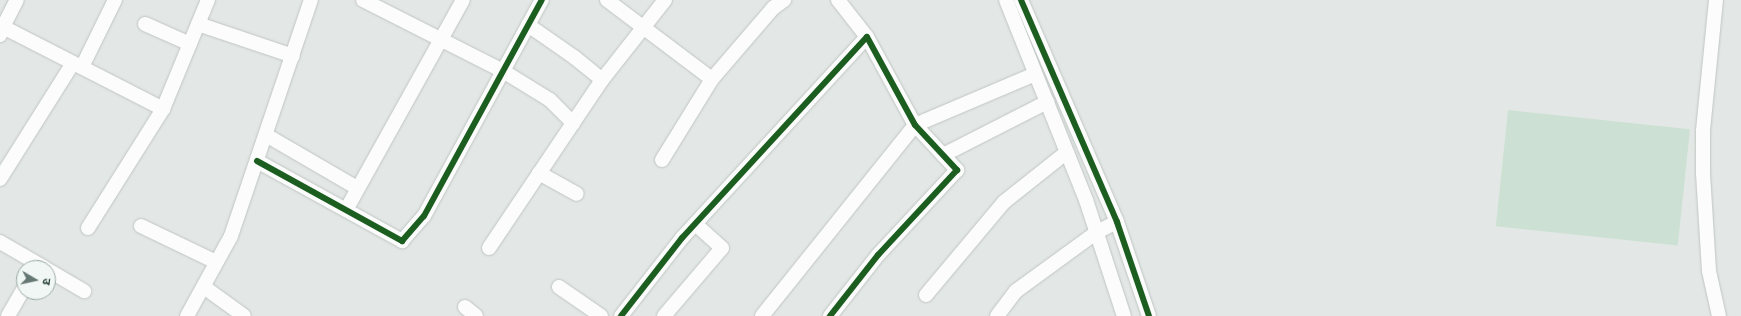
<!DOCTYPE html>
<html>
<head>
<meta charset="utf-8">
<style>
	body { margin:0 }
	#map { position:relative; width:1741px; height:316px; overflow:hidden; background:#e3e8e6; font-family:"Golos Text","Noto Sans Devanagari",sans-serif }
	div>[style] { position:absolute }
	.green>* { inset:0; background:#cce1d3; transform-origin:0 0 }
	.roads { filter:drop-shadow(0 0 1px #c0c5c3) drop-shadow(0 0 1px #c0c5c3) }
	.minor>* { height:14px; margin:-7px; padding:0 7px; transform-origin:7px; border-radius:7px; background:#fbfcfb }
	.cycleway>* { height:6px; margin:-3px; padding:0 3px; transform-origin:3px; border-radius:3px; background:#1b5e20 }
	span { translate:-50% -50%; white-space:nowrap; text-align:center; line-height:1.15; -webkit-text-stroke:3px #f0f7f4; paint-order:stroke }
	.north { position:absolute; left:16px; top:260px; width:40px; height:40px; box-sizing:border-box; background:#f0f7f4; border:1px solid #9daca8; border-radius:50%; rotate:99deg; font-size:11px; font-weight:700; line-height:16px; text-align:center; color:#213b35 }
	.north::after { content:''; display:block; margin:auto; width:14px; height:18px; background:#657873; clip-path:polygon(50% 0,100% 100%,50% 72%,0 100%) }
</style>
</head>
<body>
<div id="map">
	<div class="green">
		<div style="left:1508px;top:110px;width:183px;height:117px;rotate:6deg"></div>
	</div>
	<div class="roads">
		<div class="minor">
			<div style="left:363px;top:0;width:157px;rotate:26.9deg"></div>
			<div style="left:503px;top:71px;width:55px;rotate:31.7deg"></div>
			<div style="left:550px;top:100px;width:33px;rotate:45deg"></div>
			<div style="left:607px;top:0;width:131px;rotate:37deg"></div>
			<div style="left:838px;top:0;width:47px;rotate:51.9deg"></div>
			<div style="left:1006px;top:0;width:215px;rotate:68.2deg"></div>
			<div style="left:1086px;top:200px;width:122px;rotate:71.9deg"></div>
			<div style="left:1021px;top:0;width:242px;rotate:66.6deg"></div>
			<div style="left:1117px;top:222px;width:99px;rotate:71.2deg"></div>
			<div style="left:1716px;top:0;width:132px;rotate:95.7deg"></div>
			<div style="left:1703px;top:131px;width:42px;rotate:90deg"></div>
			<div style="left:1703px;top:173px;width:98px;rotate:86.5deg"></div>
			<div style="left:1709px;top:271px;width:46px;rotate:77.5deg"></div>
			<div style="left:145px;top:24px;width:49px;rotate:24deg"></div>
			<div style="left:198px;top:24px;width:100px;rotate:18.6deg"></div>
			<div style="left:0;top:25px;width:4px;rotate:34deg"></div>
			<div style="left:3px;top:27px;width:30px;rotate:-63deg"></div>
			<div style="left:528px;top:25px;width:56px;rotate:34.8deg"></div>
			<div style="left:574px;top:57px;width:36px;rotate:39deg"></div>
			<div style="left:0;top:35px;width:9px;rotate:-69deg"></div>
			<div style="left:3px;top:27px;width:180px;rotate:27.1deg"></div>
			<div style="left:82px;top:67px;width:75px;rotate:-63.8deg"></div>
			<div style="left:266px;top:135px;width:105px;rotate:30.2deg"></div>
			<div style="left:943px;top:155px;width:117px;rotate:-27deg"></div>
			<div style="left:662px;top:160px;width:95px;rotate:-58.3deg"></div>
			<div style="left:712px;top:79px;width:94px;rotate:-49.3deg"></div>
			<div style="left:773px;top:8px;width:14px;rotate:-36deg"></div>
			<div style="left:257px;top:161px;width:166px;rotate:28.9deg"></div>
			<div style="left:402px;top:241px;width:33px;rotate:-49deg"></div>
			<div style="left:424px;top:216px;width:246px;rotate:-61.4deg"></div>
			<div style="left:539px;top:173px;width:43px;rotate:28.9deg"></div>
			<div style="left:0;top:179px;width:137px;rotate:-57.8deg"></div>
			<div style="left:346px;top:210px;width:240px;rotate:-60.9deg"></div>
			<div style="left:141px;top:226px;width:83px;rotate:25.6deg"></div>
			<div style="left:88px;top:228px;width:141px;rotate:-57.8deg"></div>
			<div style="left:163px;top:109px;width:118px;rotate:-67.6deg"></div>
			<div style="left:0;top:242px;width:52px;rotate:30deg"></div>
			<div style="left:489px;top:248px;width:202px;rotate:-56.1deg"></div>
			<div style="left:602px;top:80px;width:102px;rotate:-51.8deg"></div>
			<div style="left:48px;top:270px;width:42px;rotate:30.3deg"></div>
			<div style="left:204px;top:287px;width:49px;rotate:35.9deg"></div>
			<div style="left:559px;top:287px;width:51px;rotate:34.6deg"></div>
			<div style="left:926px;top:295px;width:121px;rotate:-50deg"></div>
			<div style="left:1004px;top:202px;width:80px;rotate:-38.4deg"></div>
			<div style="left:465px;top:307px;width:14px;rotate:39deg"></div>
			<div style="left:8px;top:316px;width:32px;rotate:-60deg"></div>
			<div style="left:187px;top:316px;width:91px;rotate:-61.2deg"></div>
			<div style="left:231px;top:236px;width:249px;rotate:-71.3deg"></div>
			<div style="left:621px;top:316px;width:99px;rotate:-52deg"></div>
			<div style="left:682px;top:238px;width:273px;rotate:-47.4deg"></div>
			<div style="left:867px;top:37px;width:100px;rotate:61.4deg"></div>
			<div style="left:915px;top:125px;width:62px;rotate:47deg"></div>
			<div style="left:957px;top:170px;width:116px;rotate:132.9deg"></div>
			<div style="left:878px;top:255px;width:78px;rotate:128.2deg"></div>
			<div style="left:664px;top:316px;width:89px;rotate:-49.5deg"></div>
			<div style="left:722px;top:248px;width:36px;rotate:-138deg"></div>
			<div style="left:762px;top:316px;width:245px;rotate:-51.3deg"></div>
			<div style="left:915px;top:125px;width:130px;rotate:-23deg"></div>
			<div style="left:997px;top:316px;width:31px;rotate:-53deg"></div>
			<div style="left:1016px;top:291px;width:100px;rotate:-36.1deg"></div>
			<div style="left:1097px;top:232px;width:22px;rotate:-27deg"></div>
		</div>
	</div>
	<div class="cycleway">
		<div style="left:1021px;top:0;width:242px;rotate:66.6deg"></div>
		<div style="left:1117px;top:222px;width:99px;rotate:71.2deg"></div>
		<div style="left:257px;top:161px;width:166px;rotate:28.9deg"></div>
		<div style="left:402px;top:241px;width:33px;rotate:-49deg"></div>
		<div style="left:424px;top:216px;width:246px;rotate:-61.4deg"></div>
		<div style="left:621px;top:316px;width:99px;rotate:-52deg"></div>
		<div style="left:682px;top:238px;width:273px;rotate:-47.4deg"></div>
		<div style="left:867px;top:37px;width:100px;rotate:61.4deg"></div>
		<div style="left:915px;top:125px;width:62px;rotate:47deg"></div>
		<div style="left:957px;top:170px;width:116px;rotate:132.9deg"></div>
		<div style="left:878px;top:255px;width:78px;rotate:128.2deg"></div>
	</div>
	<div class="north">उ</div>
</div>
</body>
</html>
